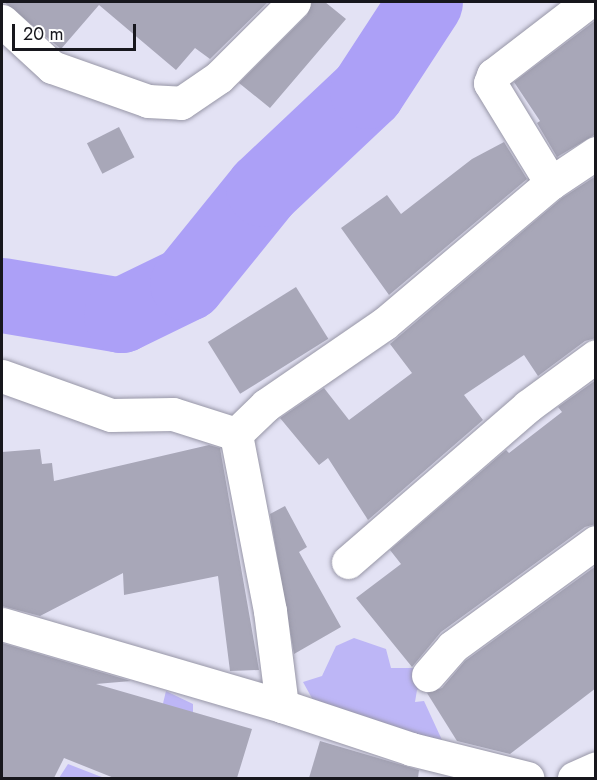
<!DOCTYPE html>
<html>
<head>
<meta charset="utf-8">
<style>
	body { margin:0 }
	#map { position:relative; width:597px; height:780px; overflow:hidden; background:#e3e2f4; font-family:Jost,sans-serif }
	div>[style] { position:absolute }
	.green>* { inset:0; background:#bdb6f6 }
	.river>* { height:75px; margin:-37.5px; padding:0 37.5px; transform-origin:37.5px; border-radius:37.5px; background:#aca0f7 }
	.building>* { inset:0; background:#a8a7b8; transform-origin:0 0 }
	.roads { filter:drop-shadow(0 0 2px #9796a6) drop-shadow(0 0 2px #9796a6) }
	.minor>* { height:33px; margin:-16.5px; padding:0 16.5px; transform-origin:16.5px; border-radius:16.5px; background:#fff }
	span { translate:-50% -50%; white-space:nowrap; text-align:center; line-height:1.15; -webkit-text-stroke:6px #fff; paint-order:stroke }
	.frame { position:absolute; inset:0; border:3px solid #17171d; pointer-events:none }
	.scale { position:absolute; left:12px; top:24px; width:124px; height:27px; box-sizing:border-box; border:3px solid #17171d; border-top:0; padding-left:8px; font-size:18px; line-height:21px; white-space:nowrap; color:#17171d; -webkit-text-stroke:4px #fff; paint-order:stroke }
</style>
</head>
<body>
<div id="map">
	<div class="green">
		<div style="clip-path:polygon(354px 638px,386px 649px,391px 668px,414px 668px,425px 686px,417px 690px,415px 702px,424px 701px,448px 753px,335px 740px,303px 682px,322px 676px,336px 646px)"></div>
		<div style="clip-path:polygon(166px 691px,193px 704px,193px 720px,152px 749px)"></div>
		<div style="clip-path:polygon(68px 764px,99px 776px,105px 778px,59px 778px)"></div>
	</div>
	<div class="river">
		<div style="left:2px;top:295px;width:121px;rotate:9.5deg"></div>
		<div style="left:121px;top:315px;width:73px;rotate:-25.9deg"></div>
		<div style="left:187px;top:283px;width:121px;rotate:-51deg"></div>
		<div style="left:263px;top:189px;width:143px;rotate:-43.3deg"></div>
		<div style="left:367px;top:91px;width:106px;rotate:-56.9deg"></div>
	</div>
	<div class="building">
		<div style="clip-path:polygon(4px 2px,268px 2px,210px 59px,195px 48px,176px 70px,99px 5px,61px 49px)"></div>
		<div style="clip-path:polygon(312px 2px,325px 2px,346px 19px,270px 108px,239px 83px,307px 15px)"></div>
		<div style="clip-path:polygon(596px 20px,596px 134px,557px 157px,537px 123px,540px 121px,514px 82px)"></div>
		<div style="left:119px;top:127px;width:34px;height:36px;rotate:63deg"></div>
		<div style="clip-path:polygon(504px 142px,527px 179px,389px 295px,341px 228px,387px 195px,401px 214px,472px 159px)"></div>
		<div style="clip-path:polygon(596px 176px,596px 338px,585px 341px,538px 376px,524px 355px,464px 395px,483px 420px,368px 520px,328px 458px,319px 465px,280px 418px,324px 388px,349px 420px,412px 373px,390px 344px,562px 198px)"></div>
		<div style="left:296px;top:287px;width:61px;height:104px;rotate:58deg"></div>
		<div style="clip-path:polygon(596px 380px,596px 524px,585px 527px,441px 632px,412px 667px,356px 598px,401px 564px,390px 550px,506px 450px,509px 453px,562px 412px,558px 407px)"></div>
		<div style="clip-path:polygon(209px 445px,220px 448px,259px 670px,230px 671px,218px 576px,124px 595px,123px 573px,40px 616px,2px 606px,2px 452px,40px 449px,42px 464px,52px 463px,54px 481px)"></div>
		<div style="clip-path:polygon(285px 506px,307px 547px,299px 552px,341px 627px,294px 654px,270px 514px)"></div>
		<div style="clip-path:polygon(596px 566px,596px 688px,510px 754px,457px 741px,427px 693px,442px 688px,465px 661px)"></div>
		<div style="clip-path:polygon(2px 643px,131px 681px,96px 684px,252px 729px,237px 778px,114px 778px,64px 758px,54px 778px,2px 778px)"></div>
		<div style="clip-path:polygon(320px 741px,419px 770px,418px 778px,309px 778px)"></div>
	</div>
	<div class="roads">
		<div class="minor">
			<div style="left:2px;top:21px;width:68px;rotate:42.6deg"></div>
			<div style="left:52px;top:67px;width:102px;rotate:19.5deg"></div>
			<div style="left:148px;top:101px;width:33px;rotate:3deg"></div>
			<div style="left:181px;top:103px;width:46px;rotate:-34.4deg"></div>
			<div style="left:219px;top:77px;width:106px;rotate:-45deg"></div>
			<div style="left:551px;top:183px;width:117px;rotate:-121.4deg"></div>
			<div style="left:490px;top:83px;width:9px;rotate:-69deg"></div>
			<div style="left:493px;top:75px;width:120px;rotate:-37.5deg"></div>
			<div style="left:2px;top:376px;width:116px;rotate:19.7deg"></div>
			<div style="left:111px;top:415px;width:62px;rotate:-0.9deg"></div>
			<div style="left:173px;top:414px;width:66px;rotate:17.6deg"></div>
			<div style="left:348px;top:562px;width:238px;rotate:-40.9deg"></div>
			<div style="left:528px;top:406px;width:84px;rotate:-36.3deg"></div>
			<div style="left:2px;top:624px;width:292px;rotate:16.3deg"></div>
			<div style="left:282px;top:706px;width:136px;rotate:18.4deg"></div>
			<div style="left:411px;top:749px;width:120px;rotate:14deg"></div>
			<div style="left:428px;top:675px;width:37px;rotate:-49deg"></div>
			<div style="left:452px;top:647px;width:178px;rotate:-36.1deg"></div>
			<div style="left:282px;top:706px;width:96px;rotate:-97.2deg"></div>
			<div style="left:270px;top:611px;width:180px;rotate:-100.9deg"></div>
			<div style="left:236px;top:434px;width:42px;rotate:-44deg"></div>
			<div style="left:266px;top:405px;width:143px;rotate:-34.5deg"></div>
			<div style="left:384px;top:324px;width:219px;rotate:-40.2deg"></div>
			<div style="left:551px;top:183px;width:54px;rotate:-33.7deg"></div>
			<div style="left:574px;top:778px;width:24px;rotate:-24deg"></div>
		</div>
	</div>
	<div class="frame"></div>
	<div class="scale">20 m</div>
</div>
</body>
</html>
